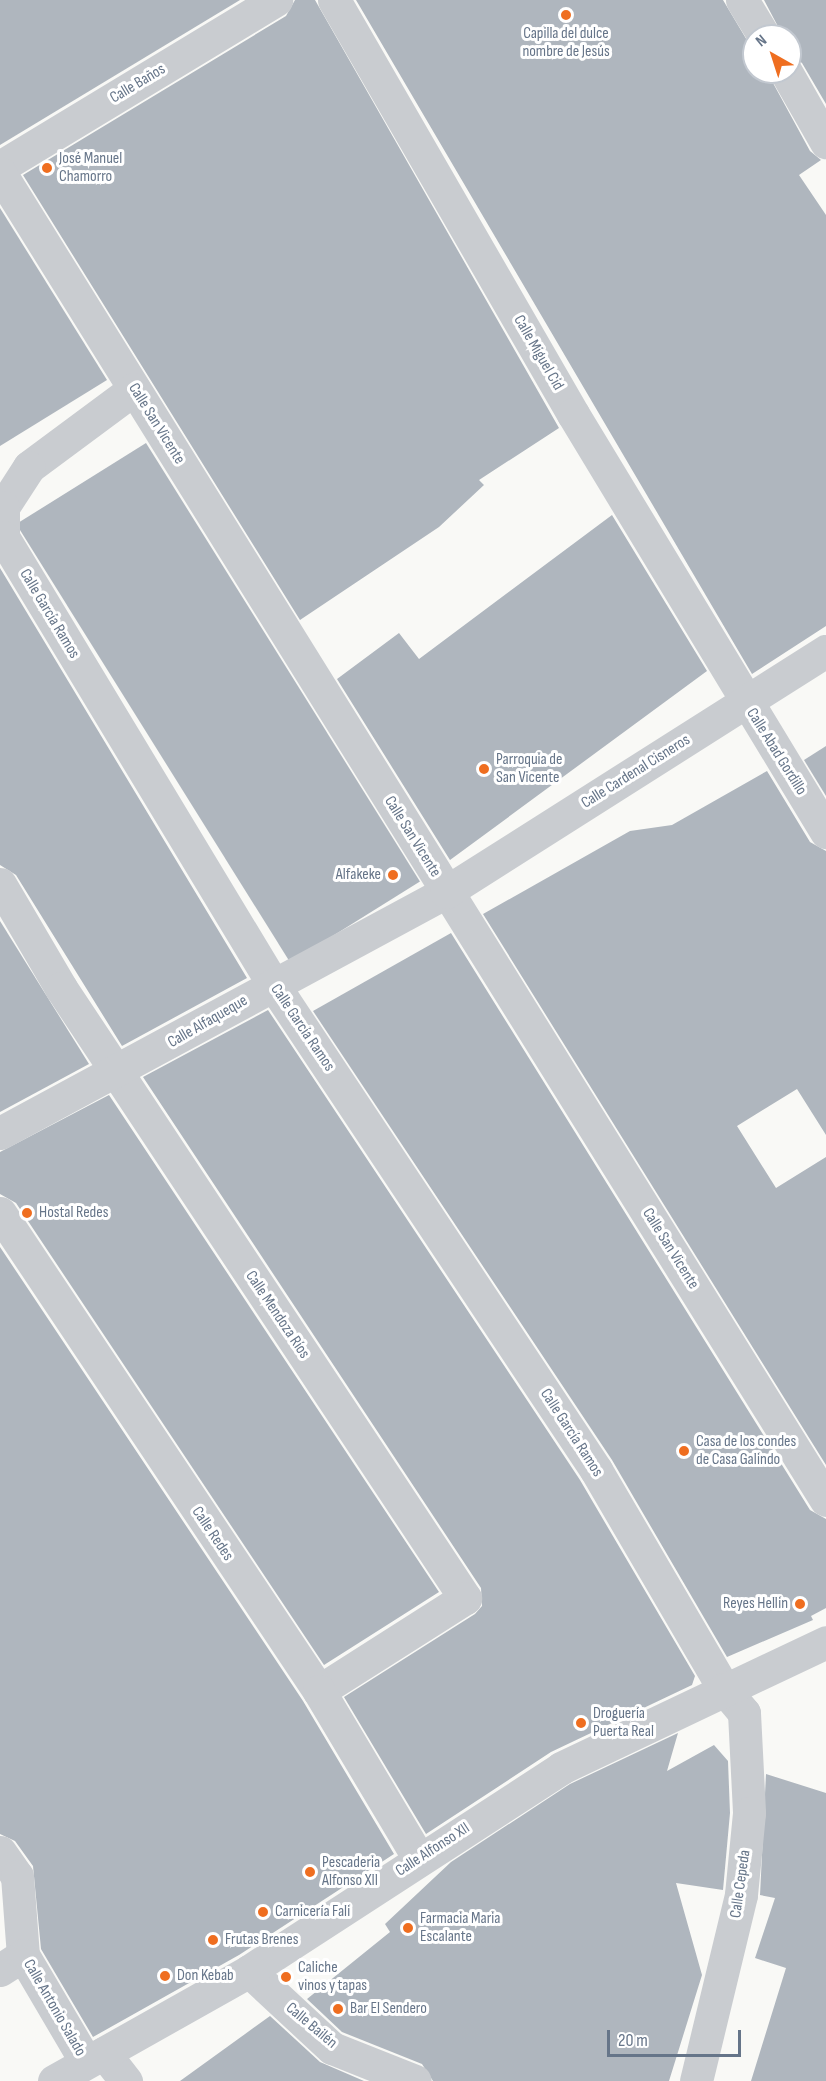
<!DOCTYPE html>
<html>
<head>
<meta charset="utf-8">
<style>
	body { margin:0 }
	#map { position:relative; width:826px; height:2081px; overflow:hidden; background:#f9f9f6; font-family:"Sofia Sans Condensed",sans-serif }
	div>[style] { position:absolute }
	.building>* { inset:0; background:#afb6be; transform-origin:0 0 }
	.pedestrian>* { height:33px; margin:-16.5px; padding:0 16.5px; transform-origin:16.5px; border-radius:16.5px; background:#c9ccd0 }
	.minor>* { height:33px; margin:-16.5px; padding:0 16.5px; transform-origin:16.5px; border-radius:16.5px; background:#c9ccd0 }
	.dots>* { width:16px; height:16px; translate:-50% -50%; box-sizing:border-box; border:3px solid #fff; border-radius:50% }
	span { translate:-50% -50%; white-space:nowrap; text-align:center; line-height:1.15; -webkit-text-stroke:6px #fff; paint-order:stroke }
	.poi-label { font-size:16px; color:#667589 }
	.left { translate:0 -50%; text-align:left }
	.right { translate:-100% -50%; text-align:right }
	.street-label { font-size:16px; color:#667589 }
	.north { position:absolute; left:742px; top:24px; width:60px; height:60px; box-sizing:border-box; background:#fff; border:2px solid #c2c8d0; border-radius:50%; rotate:321deg; font-size:16px; font-weight:700; line-height:24px; text-align:center; color:#667589 }
	.north::after { content:''; display:block; margin:auto; width:21px; height:27px; background:#ef6e20; clip-path:polygon(50% 0,100% 100%,50% 72%,0 100%) }
	.scale { position:absolute; left:607px; top:2030px; width:134px; height:27px; box-sizing:border-box; border:3px solid #667589; border-top:0; padding-left:8px; font-size:18px; line-height:21px; white-space:nowrap; color:#667589; -webkit-text-stroke:4px #fff; paint-order:stroke }
</style>
</head>
<body>
<div id="map">
	<div class="building">
		<div style="clip-path:polygon(0 0,240px 0,0 145px)"></div>
		<div style="clip-path:polygon(295px 0,315px 0,559px 428px,479px 480px,484px 485px,439px 527px,300px 620px,23px 175px,286px 16px)"></div>
		<div style="clip-path:polygon(356px 0,723px 0,754px 52px,754px 72px,767px 72px,810px 151px,821px 160px,799px 175px,826px 215px,826px 626px,752px 674px)"></div>
		<div style="clip-path:polygon(764px 0,826px 0,826px 104px,802px 63px,790px 54px,790px 36px,783px 36px)"></div>
		<div style="clip-path:polygon(0 208px,107px 380px,0 446px)"></div>
		<div style="left:146px;top:443px;width:517px;height:153px;rotate:58deg"></div>
		<div style="clip-path:polygon(612px 515px,707px 671px,450px 860px,337px 679px,399px 633px,419px 659px)"></div>
		<div style="clip-path:polygon(0 568px,247px 978px,122px 1046px,16px 875px,0 865px)"></div>
		<div style="clip-path:polygon(826px 746px,826px 796px,804px 760px)"></div>
		<div style="clip-path:polygon(767px 771px,810px 842px,826px 851px,826px 1135px,797px 1089px,737px 1126px,776px 1188px,826px 1157px,826px 1465px,483px 914px,630px 831px,672px 825px)"></div>
		<div style="clip-path:polygon(0 921px,89px 1064px,0 1112px)"></div>
		<div style="clip-path:polygon(451px 933px,810px 1510px,826px 1519px,826px 1608px,811px 1616px,813px 1620px,727px 1657px,612px 1460px,313px 1011px)"></div>
		<div style="clip-path:polygon(268px 1010px,580px 1480px,695px 1676px,692px 1685px,551px 1752px,426px 1834px,344px 1697px,475px 1614px,482px 1606px,481px 1588px,143px 1077px)"></div>
		<div style="clip-path:polygon(109px 1095px,439px 1592px,324px 1665px,16px 1203px,0 1194px,0 1152px)"></div>
		<div style="clip-path:polygon(0 1247px,303px 1701px,394px 1854px,239px 1955px,93px 2037px,41px 1949px,33px 1866px,15px 1841px,0 1834px)"></div>
		<div style="clip-path:polygon(678px 1733px,667px 1771px,714px 1745px,728px 1761px,730px 1813px,723px 1890px,676px 1883px,702px 1975px,669px 2081px,433px 2081px,422px 2064px,342px 2032px,307px 1999px,390px 1932px,385px 1924px,451px 1862px,570px 1784px)"></div>
		<div style="clip-path:polygon(766px 1774px,826px 1793px,826px 2081px,751px 2081px,786px 1968px,755px 1958px,775px 1898px,760px 1895px)"></div>
		<div style="clip-path:polygon(270px 2016px,320px 2062px,364px 2081px,180px 2081px)"></div>
	</div>
	<div class="pedestrian">
		<div style="left:0;top:167px;width:323px;rotate:-31.2deg"></div>
		<div style="left:0;top:1970px;width:27px;rotate:-33deg"></div>
	</div>
	<div class="minor">
		<div style="left:334px;top:0;width:478px;rotate:60deg"></div>
		<div style="left:573px;top:414px;width:489px;rotate:58.8deg"></div>
		<div style="left:742px;top:0;width:42px;rotate:58.6deg"></div>
		<div style="left:786px;top:72px;width:81px;rotate:60.3deg"></div>
		<div style="left:0;top:173px;width:1563px;rotate:58.1deg"></div>
		<div style="left:134px;top:389px;width:131px;rotate:143.4deg"></div>
		<div style="left:29px;top:467px;width:48px;rotate:123deg"></div>
		<div style="left:3px;top:507px;width:30px;rotate:90deg"></div>
		<div style="left:3px;top:537px;width:522px;rotate:58.87deg"></div>
		<div style="left:273px;top:984px;width:584px;rotate:56.39deg"></div>
		<div style="left:596px;top:1470px;width:254px;rotate:59.7deg"></div>
		<div style="left:724px;top:1689px;width:31px;rotate:50deg"></div>
		<div style="left:744px;top:1713px;width:100px;rotate:87.1deg"></div>
		<div style="left:749px;top:1813px;width:82px;rotate:95.6deg"></div>
		<div style="left:741px;top:1895px;width:191px;rotate:103.6deg"></div>
		<div style="left:0;top:884px;width:121px;rotate:59.6deg"></div>
		<div style="left:61px;top:988px;width:732px;rotate:56.48deg"></div>
		<div style="left:465px;top:1598px;width:173px;rotate:147.5deg"></div>
		<div style="left:0;top:1133px;width:507px;rotate:-28.38deg"></div>
		<div style="left:446px;top:892px;width:450px;rotate:-32.4deg"></div>
		<div style="left:0;top:1213px;width:575px;rotate:56.28deg"></div>
		<div style="left:319px;top:1691px;width:196px;rotate:59.2deg"></div>
		<div style="left:0;top:1852px;width:29px;rotate:55deg"></div>
		<div style="left:17px;top:1876px;width:79px;rotate:85.7deg"></div>
		<div style="left:23px;top:1955px;width:124px;rotate:59.5deg"></div>
		<div style="left:249px;top:1971px;width:113px;rotate:42.9deg"></div>
		<div style="left:332px;top:2048px;width:89px;rotate:21.7deg"></div>
		<div style="left:104px;top:2053px;width:36px;rotate:52deg"></div>
		<div style="left:54px;top:2081px;width:224px;rotate:-29.4deg"></div>
		<div style="left:249px;top:1971px;width:372px;rotate:-33deg"></div>
		<div style="left:561px;top:1768px;width:293px;rotate:-25.4deg"></div>
	</div>
	<div class="dots">
		<div style="left:566px;top:15px;background:#ef6e20"></div>
		<div style="left:47px;top:168px;background:#ef6e20"></div>
		<div style="left:484px;top:769px;background:#ef6e20"></div>
		<div style="left:393px;top:875px;background:#ef6e20"></div>
		<div style="left:27px;top:1213px;background:#ef6e20"></div>
		<div style="left:684px;top:1451px;background:#ef6e20"></div>
		<div style="left:800px;top:1604px;background:#ef6e20"></div>
		<div style="left:581px;top:1723px;background:#ef6e20"></div>
		<div style="left:310px;top:1872px;background:#ef6e20"></div>
		<div style="left:263px;top:1912px;background:#ef6e20"></div>
		<div style="left:408px;top:1928px;background:#ef6e20"></div>
		<div style="left:213px;top:1940px;background:#ef6e20"></div>
		<div style="left:165px;top:1976px;background:#ef6e20"></div>
		<div style="left:286px;top:1977px;background:#ef6e20"></div>
		<div style="left:338px;top:2009px;background:#ef6e20"></div>
	</div>
	<div class="poi-label">
		<span style="left:566px;top:43px">Capilla del dulce<br>nombre de Jesús</span>
		<span class="left" style="left:59px;top:168px">José Manuel<br>Chamorro</span>
		<span class="left" style="left:496px;top:769px">Parroquia de<br>San Vicente</span>
		<span class="right" style="left:381px;top:875px">Alfakeke</span>
		<span class="left" style="left:39px;top:1213px">Hostal Redes</span>
		<span class="left" style="left:696px;top:1451px">Casa de los condes<br>de Casa Galindo</span>
		<span class="right" style="left:788px;top:1604px">Reyes Hellin</span>
		<span class="left" style="left:593px;top:1723px">Droguería<br>Puerta Real</span>
		<span class="left" style="left:322px;top:1872px">Pescaderia<br>Alfonso XII</span>
		<span class="left" style="left:275px;top:1912px">Carnicería Fali</span>
		<span class="left" style="left:420px;top:1928px">Farmacia Maria<br>Escalante</span>
		<span class="left" style="left:225px;top:1940px">Frutas Brenes</span>
		<span class="left" style="left:298px;top:1977px">Caliche<br>vinos y tapas</span>
		<span class="left" style="left:177px;top:1976px">Don Kebab</span>
		<span class="left" style="left:350px;top:2009px">Bar El Sendero</span>
	</div>
	<div class="street-label">
		<span style="left:138px;top:84px;rotate:-31deg">Calle Baños</span>
		<span style="left:538px;top:353px;rotate:60deg">Calle Miguel Cid</span>
		<span style="left:156px;top:424px;rotate:58deg">Calle San Vicente</span>
		<span style="left:49px;top:614px;rotate:59deg">Calle García Ramos</span>
		<span style="left:776px;top:752px;rotate:58deg">Calle Abad Gordillo</span>
		<span style="left:636px;top:772px;rotate:-32deg">Calle Cardenal Cisneros</span>
		<span style="left:412px;top:837px;rotate:58deg">Calle San Vicente</span>
		<span style="left:208px;top:1022px;rotate:-30deg">Calle Alfaqueque</span>
		<span style="left:302px;top:1028px;rotate:56deg">Calle García Ramos</span>
		<span style="left:670px;top:1249px;rotate:58deg">Calle San Vicente</span>
		<span style="left:277px;top:1315px;rotate:56deg">Calle Mendoza Ríos</span>
		<span style="left:571px;top:1433px;rotate:57deg">Calle García Ramos</span>
		<span style="left:212px;top:1534px;rotate:56deg">Calle Redes</span>
		<span style="left:433px;top:1850px;rotate:-33deg">Calle Alfonso XII</span>
		<span style="left:741px;top:1884px;rotate:-82deg">Calle Cepeda</span>
		<span style="left:54px;top:2008px;rotate:60deg">Calle Antonio Salado</span>
		<span style="left:311px;top:2026px;rotate:40deg">Calle Bailén</span>
	</div>
	<div class="north">N</div>
	<div class="scale">20 m</div>
</div>
</body>
</html>
